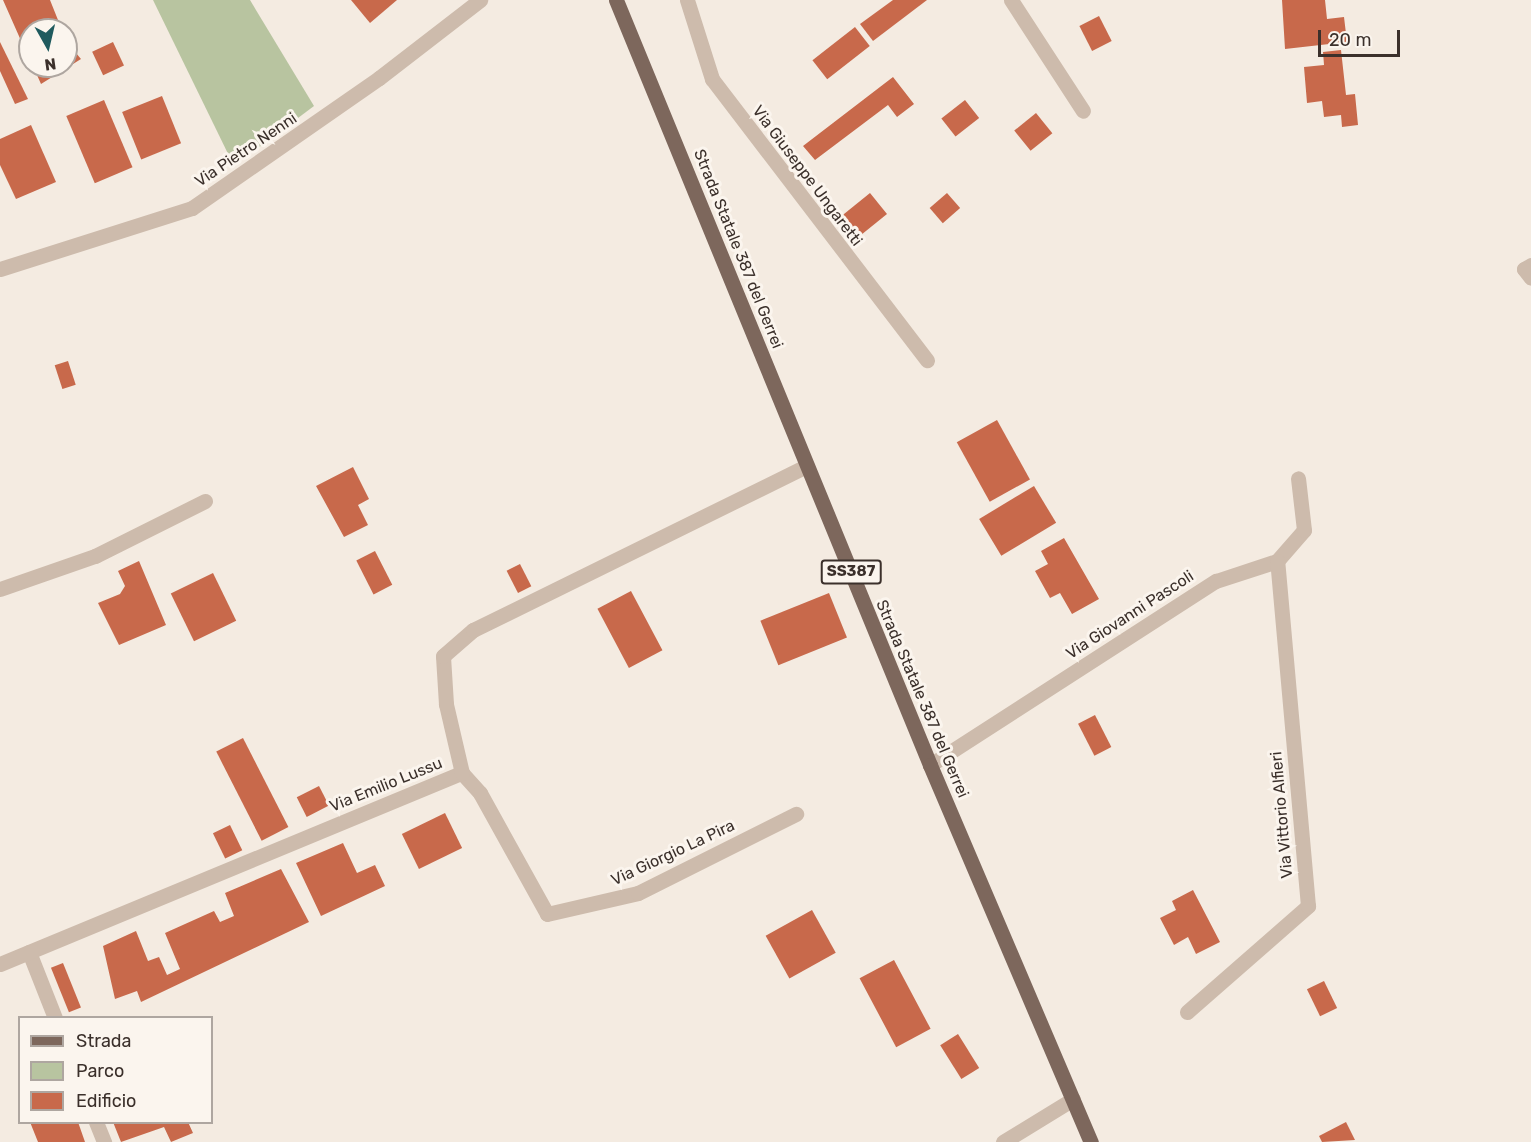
<!DOCTYPE html>
<html>
<head>
<meta charset="utf-8">
<style>
	body { margin:0 }
	#map { position:relative; width:1531px; height:1142px; overflow:hidden; background:#f4ebe1; font-family:Rubik,sans-serif }
	div>[style] { position:absolute }
	.green>* { inset:0; background:#b8c4a0 }
	.building>* { inset:0; background:#c8694b; transform-origin:0 0 }
	.street>* { height:15px; margin:-7.5px; padding:0 7.5px; transform-origin:7.5px; border-radius:7.5px; background:#cdbbac }
	.primary>* { height:15px; margin:-7.5px; padding:0 7.5px; transform-origin:7.5px; border-radius:7.5px; background:#7d675c }
	span { translate:-50% -50%; white-space:nowrap; text-align:center; line-height:1.15; -webkit-text-stroke:6px #fbf5ee; paint-order:stroke }
	.shield-label span { padding:2px 4px; background:#fbf5ee; border:2px solid; border-radius:4px; -webkit-text-stroke-width:0 }
	.shield-label { font-size:15px; color:#3b302b; font-weight:700 }
	.street-label { font-size:16px; color:#3b302b }
	.legend { position:absolute; left:18px; top:1016px; width:195px; height:108px; box-sizing:border-box; background:#fbf5ee; border:2px solid #aea6a0; margin:0; padding:8px 10px; list-style:none; font-size:18px; color:#3b302b }
	.legend li { display:flex; align-items:center; gap:12px; height:30px }
	.legend b { width:30px; border:2px solid #aea6a0 }
	.north { position:absolute; left:18px; top:18px; width:60px; height:60px; box-sizing:border-box; background:#fbf5ee; border:2px solid #aea6a0; border-radius:50%; rotate:172deg; font-size:16px; font-weight:700; line-height:24px; text-align:center; color:#3b302b }
	.north::after { content:''; display:block; margin:auto; width:21px; height:27px; background:#1f5a5e; clip-path:polygon(50% 0,100% 100%,50% 72%,0 100%) }
	.scale { position:absolute; left:1318px; top:30px; width:82px; height:27px; box-sizing:border-box; border:3px solid #3b302b; border-top:0; padding-left:8px; font-size:18px; line-height:21px; white-space:nowrap; color:#3b302b; -webkit-text-stroke:4px #fbf5ee; paint-order:stroke }
</style>
</head>
<body>
<div id="map">
	<div class="green">
		<div style="clip-path:polygon(153px 0,250px 0,314px 106px,234px 166px)"></div>
	</div>
	<div class="building">
		<div style="clip-path:polygon(3px 0,50px 0,62px 30px,30px 30px,26px 52px)"></div>
		<div style="clip-path:polygon(351px 0,397px 0,370px 23px)"></div>
		<div style="clip-path:polygon(893px 0,927px 0,873px 41px,860px 24px)"></div>
		<div style="clip-path:polygon(1282px 0,1325px 0,1327px 19px,1344px 17px,1347px 42px,1285px 49px)"></div>
		<div style="left:1099px;top:16px;width:28px;height:22px;rotate:63deg"></div>
		<div style="left:855px;top:27px;width:24px;height:54px;rotate:52deg"></div>
		<div style="clip-path:polygon(66px 41px,81px 59px,41px 84px,33px 66px,66px 66px)"></div>
		<div style="clip-path:polygon(0 42px,28px 99px,15px 104px,0 71px)"></div>
		<div style="left:113px;top:42px;width:26px;height:23px;rotate:65deg"></div>
		<div style="clip-path:polygon(1341px 50px,1346px 95px,1355px 94px,1358px 125px,1342px 127px,1341px 115px,1324px 117px,1322px 101px,1307px 103px,1304px 67px,1324px 65px,1323px 52px)"></div>
		<div style="clip-path:polygon(893px 77px,914px 104px,897px 117px,888px 105px,815px 160px,803px 146px)"></div>
		<div style="left:162px;top:96px;width:51px;height:43px;rotate:68deg"></div>
		<div style="left:104px;top:100px;width:73px;height:41px;rotate:67deg"></div>
		<div style="left:965px;top:100px;width:23px;height:30px;rotate:52deg"></div>
		<div style="left:1036px;top:113px;width:26px;height:28px;rotate:51deg"></div>
		<div style="clip-path:polygon(31px 125px,56px 182px,16px 199px,0 165px,0 139px)"></div>
		<div style="left:870px;top:193px;width:27px;height:39px;rotate:51deg"></div>
		<div style="left:947px;top:193px;width:20px;height:23px;rotate:49deg"></div>
		<div style="left:68px;top:361px;width:25px;height:14px;rotate:72deg"></div>
		<div style="left:997px;top:420px;width:68px;height:46px;rotate:61deg"></div>
		<div style="clip-path:polygon(353px 467px,369px 499px,358px 505px,368px 525px,344px 537px,316px 486px)"></div>
		<div style="left:1034px;top:486px;width:43px;height:64px;rotate:59deg"></div>
		<div style="clip-path:polygon(1064px 538px,1099px 599px,1072px 614px,1060px 593px,1050px 598px,1035px 571px,1048px 564px,1041px 551px)"></div>
		<div style="left:375px;top:551px;width:38px;height:21px;rotate:63deg"></div>
		<div style="clip-path:polygon(139px 561px,166px 625px,119px 645px,98px 603px,120px 594px,125px 586px,118px 571px)"></div>
		<div style="left:520px;top:564px;width:25px;height:15px;rotate:63deg"></div>
		<div style="left:213px;top:573px;width:53px;height:47px;rotate:64deg"></div>
		<div style="left:631px;top:591px;width:67px;height:38px;rotate:62deg"></div>
		<div style="left:829px;top:593px;width:48px;height:74px;rotate:68deg"></div>
		<div style="left:1095px;top:715px;width:36px;height:19px;rotate:63deg"></div>
		<div style="left:243px;top:738px;width:100px;height:30px;rotate:63deg"></div>
		<div style="left:319px;top:786px;width:22px;height:25px;rotate:63deg"></div>
		<div style="left:445px;top:813px;width:39px;height:48px;rotate:64deg"></div>
		<div style="left:230px;top:825px;width:28px;height:19px;rotate:64deg"></div>
		<div style="clip-path:polygon(343px 843px,357px 873px,375px 865px,385px 886px,321px 916px,296px 863px)"></div>
		<div style="clip-path:polygon(281px 869px,309px 922px,141px 1002px,137px 991px,115px 999px,103px 946px,136px 931px,148px 961px,159px 957px,167px 975px,180px 969px,165px 933px,214px 911px,220px 922px,234px 916px,225px 893px)"></div>
		<div style="clip-path:polygon(1193px 890px,1220px 942px,1196px 954px,1188px 937px,1174px 945px,1160px 918px,1176px 910px,1172px 901px)"></div>
		<div style="left:812px;top:910px;width:49px;height:53px;rotate:61deg"></div>
		<div style="left:894px;top:960px;width:78px;height:39px;rotate:62deg"></div>
		<div style="left:63px;top:963px;width:48px;height:13px;rotate:68deg"></div>
		<div style="left:1324px;top:981px;width:30px;height:19px;rotate:64deg"></div>
		<div style="left:958px;top:1034px;width:40px;height:21px;rotate:58deg"></div>
		<div style="clip-path:polygon(30px 1122px,78px 1122px,85px 1142px,38px 1142px)"></div>
		<div style="clip-path:polygon(113px 1122px,188px 1122px,193px 1133px,171px 1142px,164px 1127px,121px 1142px)"></div>
		<div style="clip-path:polygon(1346px 1122px,1355px 1140px,1322px 1142px,1319px 1136px)"></div>
	</div>
	<div class="street">
		<div style="left:687px;top:0;width:83px;rotate:72.4deg"></div>
		<div style="left:712px;top:79px;width:354px;rotate:52.6deg"></div>
		<div style="left:1011px;top:0;width:132px;rotate:57deg"></div>
		<div style="left:1531px;top:265px;width:8px;rotate:150deg"></div>
		<div style="left:1524px;top:269px;width:11px;rotate:52deg"></div>
		<div style="left:0;top:269px;width:201px;rotate:-17.6deg"></div>
		<div style="left:192px;top:208px;width:228px;rotate:-34.8deg"></div>
		<div style="left:379px;top:78px;width:128px;rotate:-37.7deg"></div>
		<div style="left:0;top:589px;width:101px;rotate:-19.2deg"></div>
		<div style="left:95px;top:556px;width:123px;rotate:-26.6deg"></div>
		<div style="left:930px;top:765px;width:340px;rotate:-32.8deg"></div>
		<div style="left:1216px;top:581px;width:64px;rotate:-18.2deg"></div>
		<div style="left:1277px;top:561px;width:41px;rotate:-48.9deg"></div>
		<div style="left:1304px;top:530px;width:52px;rotate:-96.6deg"></div>
		<div style="left:462px;top:773px;width:27px;rotate:48deg"></div>
		<div style="left:480px;top:793px;width:138px;rotate:61deg"></div>
		<div style="left:547px;top:914px;width:93px;rotate:-13deg"></div>
		<div style="left:638px;top:893px;width:177px;rotate:-26.6deg"></div>
		<div style="left:29px;top:952px;width:71px;rotate:68.5deg"></div>
		<div style="left:0;top:964px;width:500px;rotate:-22.5deg"></div>
		<div style="left:462px;top:773px;width:71px;rotate:-103.1deg"></div>
		<div style="left:446px;top:704px;width:48px;rotate:-93.6deg"></div>
		<div style="left:443px;top:656px;width:40px;rotate:-41deg"></div>
		<div style="left:473px;top:630px;width:372px;rotate:-26.2deg"></div>
		<div style="left:1187px;top:1012px;width:161px;rotate:-41.2deg"></div>
		<div style="left:1308px;top:906px;width:346px;rotate:-95.1deg"></div>
		<div style="left:96px;top:1122px;width:22px;rotate:68deg"></div>
		<div style="left:1003px;top:1142px;width:82px;rotate:-31.6deg"></div>
	</div>
	<div class="primary">
		<div style="left:616px;top:0;width:827px;rotate:67.68deg"></div>
		<div style="left:930px;top:765px;width:410px;rotate:66.9deg"></div>
	</div>
	<div class="shield-label">
		<span style="left:851px;top:572px">SS387</span>
	</div>
	<div class="street-label">
		<span style="left:246px;top:150px;rotate:-34deg">Via Pietro Nenni</span>
		<span style="left:807px;top:176px;rotate:53deg">Via Giuseppe Ungaretti</span>
		<span style="left:738px;top:249px;rotate:68deg">Strada Statale 387 del Gerrei</span>
		<span style="left:1130px;top:615px;rotate:-33deg">Via Giovanni Pascoli</span>
		<span style="left:922px;top:699px;rotate:67deg">Strada Statale 387 del Gerrei</span>
		<span style="left:386px;top:785px;rotate:-22deg">Via Emilio Lussu</span>
		<span style="left:1282px;top:815px;rotate:-95deg">Via Vittorio Alfieri</span>
		<span style="left:673px;top:853px;rotate:-25deg">Via Giorgio La Pira</span>
	</div>
	<ul class="legend">
	<li><b style="height:8px;background:#7d675c"></b>Strada</li>
	<li><b style="height:16px;background:#b8c4a0"></b>Parco</li>
	<li><b style="height:16px;background:#c8694b"></b>Edificio</li>
	</ul>
	<div class="north">N</div>
	<div class="scale">20 m</div>
</div>
</body>
</html>
